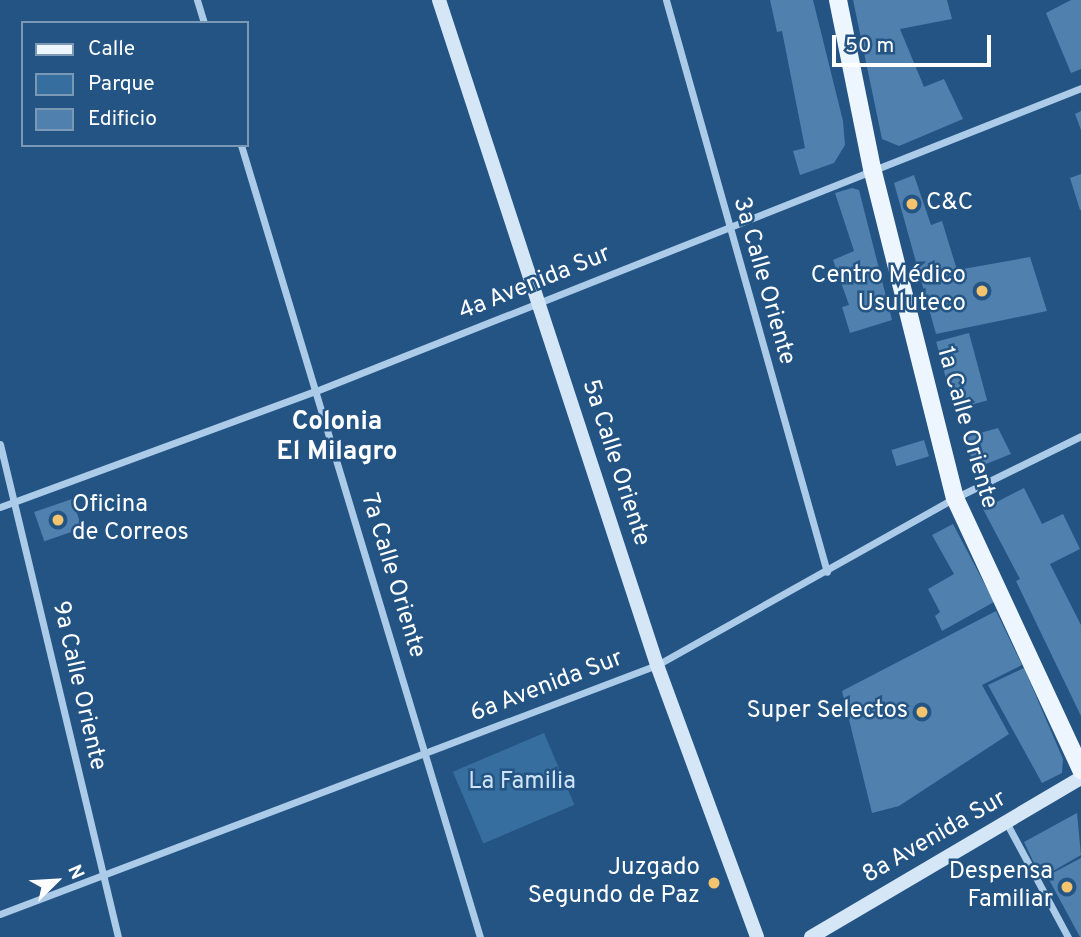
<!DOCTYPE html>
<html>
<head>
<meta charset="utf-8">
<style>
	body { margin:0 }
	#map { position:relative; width:1081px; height:937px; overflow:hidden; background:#235483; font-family:Overpass,sans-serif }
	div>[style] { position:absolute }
	.green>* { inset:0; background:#376ea0; transform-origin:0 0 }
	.building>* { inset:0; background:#5080ad; transform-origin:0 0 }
	.street>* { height:7px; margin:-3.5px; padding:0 3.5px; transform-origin:3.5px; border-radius:3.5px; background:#abcbe8 }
	.secondary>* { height:14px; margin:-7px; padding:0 7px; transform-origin:7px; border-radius:7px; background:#d5e6f7 }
	.primary>* { height:18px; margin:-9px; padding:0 9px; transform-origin:9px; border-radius:9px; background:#edf5fe }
	.dots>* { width:19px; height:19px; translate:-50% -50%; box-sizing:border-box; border:4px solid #235483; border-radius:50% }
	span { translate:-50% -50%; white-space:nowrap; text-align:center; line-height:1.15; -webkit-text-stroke:5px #235483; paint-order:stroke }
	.poi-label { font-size:24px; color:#fff }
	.left { translate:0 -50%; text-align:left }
	.right { translate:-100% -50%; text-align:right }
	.street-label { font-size:24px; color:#fff }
	.park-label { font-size:24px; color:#cfe3f6 }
	.neighbourhood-label { font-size:26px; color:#fff; font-weight:700 }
	.legend { position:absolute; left:21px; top:21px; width:228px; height:126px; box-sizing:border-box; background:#235483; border:2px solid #7b98b5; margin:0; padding:9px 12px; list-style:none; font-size:21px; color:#fff }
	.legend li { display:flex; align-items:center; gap:14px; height:35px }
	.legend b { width:35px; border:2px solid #7b98b5 }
	.north { position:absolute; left:21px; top:846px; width:70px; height:70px; -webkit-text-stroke:5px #235483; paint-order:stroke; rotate:66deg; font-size:19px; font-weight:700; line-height:28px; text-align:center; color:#fff }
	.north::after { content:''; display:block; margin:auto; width:24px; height:32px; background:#fff; clip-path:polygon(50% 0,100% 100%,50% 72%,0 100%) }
	.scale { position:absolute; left:832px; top:35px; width:159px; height:32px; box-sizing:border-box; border:4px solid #fff; border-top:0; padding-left:9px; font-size:21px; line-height:24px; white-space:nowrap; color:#fff; -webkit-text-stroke:5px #235483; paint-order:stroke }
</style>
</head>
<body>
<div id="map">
	<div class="green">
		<div style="left:544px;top:733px;width:78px;height:99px;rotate:67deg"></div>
	</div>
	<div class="building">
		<div style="clip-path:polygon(770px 0,813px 0,843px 121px,845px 145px,834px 163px,800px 175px,793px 151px,805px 148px,782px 31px,777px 32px)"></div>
		<div style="clip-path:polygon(853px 0,947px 0,952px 19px,900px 29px,924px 87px,944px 79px,963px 119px,899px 146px,882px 139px)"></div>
		<div style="clip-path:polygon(1071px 0,1081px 0,1081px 69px,1071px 73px,1046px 13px)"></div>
		<div style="clip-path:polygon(1081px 111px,1081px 130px,1075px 114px)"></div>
		<div style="clip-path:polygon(1081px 174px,1081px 210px,1080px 210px,1070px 178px)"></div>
		<div style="clip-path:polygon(914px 175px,931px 225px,942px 221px,957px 270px,1030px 257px,1047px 311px,936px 334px,894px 183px)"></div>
		<div style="clip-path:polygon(852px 188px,859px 190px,892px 320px,850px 333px,842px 307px,849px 305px,833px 260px,854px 251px,835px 193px)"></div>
		<div style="left:969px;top:333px;width:70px;height:34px;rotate:75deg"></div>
		<div style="clip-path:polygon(998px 428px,1011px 454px,981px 466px,972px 462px,966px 437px)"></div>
		<div style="left:924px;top:440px;width:17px;height:34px;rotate:73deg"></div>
		<div style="clip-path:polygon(1024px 488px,1042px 524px,1063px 514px,1080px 549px,1050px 564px,1081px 625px,1081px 716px,1016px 581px,1020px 579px,983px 509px)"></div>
		<div style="left:72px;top:499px;width:31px;height:40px;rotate:71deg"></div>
		<div style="clip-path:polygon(953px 524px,994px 602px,942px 631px,935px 616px,940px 612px,928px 589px,954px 574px,932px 535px)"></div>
		<div style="clip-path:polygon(996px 611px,1022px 665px,982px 685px,1009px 734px,899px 806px,872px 813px,842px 691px)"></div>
		<div style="clip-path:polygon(1024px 668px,1063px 759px,1062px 773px,1042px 783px,988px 685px)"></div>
		<div style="clip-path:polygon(1077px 813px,1081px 855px,1041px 878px,1024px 842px)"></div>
		<div style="clip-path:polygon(1081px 858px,1081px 937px,1080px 937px,1047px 876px)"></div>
	</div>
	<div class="street">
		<div style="left:197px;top:0;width:24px;rotate:73deg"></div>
		<div style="left:666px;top:0;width:594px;rotate:74.28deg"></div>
		<div style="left:241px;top:145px;width:827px;rotate:73.21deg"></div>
		<div style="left:0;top:444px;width:507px;rotate:76.54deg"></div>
		<div style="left:0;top:507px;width:337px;rotate:-20.2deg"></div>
		<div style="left:316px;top:391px;width:823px;rotate:-21.61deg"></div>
		<div style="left:1006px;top:822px;width:131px;rotate:61.7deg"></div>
		<div style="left:0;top:914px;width:703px;rotate:-20.76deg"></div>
		<div style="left:657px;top:665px;width:342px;rotate:-29.3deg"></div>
		<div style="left:955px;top:498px;width:140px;rotate:-26.2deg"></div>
	</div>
	<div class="secondary">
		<div style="left:439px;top:0;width:700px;rotate:71.85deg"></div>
		<div style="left:657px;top:665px;width:290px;rotate:69.8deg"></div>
		<div style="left:811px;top:937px;width:313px;rotate:-30.5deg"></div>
	</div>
	<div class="primary">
		<div style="left:838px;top:0;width:171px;rotate:78.6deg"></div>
		<div style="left:872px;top:168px;width:340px;rotate:75.9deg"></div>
		<div style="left:955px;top:498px;width:300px;rotate:65.1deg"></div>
	</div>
	<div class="dots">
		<div style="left:912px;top:204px;background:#f3c36e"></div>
		<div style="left:982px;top:291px;background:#f3c36e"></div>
		<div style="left:58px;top:520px;background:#f3c36e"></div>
		<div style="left:922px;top:712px;background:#f3c36e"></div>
		<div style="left:714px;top:883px;background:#f3c36e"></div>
		<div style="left:1067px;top:887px;background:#f3c36e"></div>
	</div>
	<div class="poi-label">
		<span class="left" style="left:926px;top:204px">C&amp;C</span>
		<span class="right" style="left:966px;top:291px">Centro Médico<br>Usuluteco</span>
		<span class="left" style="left:72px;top:520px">Oficina<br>de Correos</span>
		<span class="right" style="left:908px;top:712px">Super Selectos</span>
		<span class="right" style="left:700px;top:883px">Juzgado<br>Segundo de Paz</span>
		<span class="right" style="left:1053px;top:887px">Despensa<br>Familiar</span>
	</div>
	<div class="street-label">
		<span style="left:763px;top:281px;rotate:74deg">3a Calle Oriente</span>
		<span style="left:535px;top:284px;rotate:-22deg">4a Avenida Sur</span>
		<span style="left:966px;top:428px;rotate:74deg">1a Calle Oriente</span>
		<span style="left:615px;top:463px;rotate:72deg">5a Calle Oriente</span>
		<span style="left:392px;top:576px;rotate:73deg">7a Calle Oriente</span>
		<span style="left:78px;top:686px;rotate:77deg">9a Calle Oriente</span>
		<span style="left:547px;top:687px;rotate:-21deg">6a Avenida Sur</span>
		<span style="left:935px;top:838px;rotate:-30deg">8a Avenida Sur</span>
	</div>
	<div class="park-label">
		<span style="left:522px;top:783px">La Familia</span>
	</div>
	<div class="neighbourhood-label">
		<span style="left:337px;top:438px">Colonia<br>El Milagro</span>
	</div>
	<ul class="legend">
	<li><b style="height:9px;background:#edf5fe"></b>Calle</li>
	<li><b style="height:19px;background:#376ea0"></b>Parque</li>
	<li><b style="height:19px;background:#5080ad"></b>Edificio</li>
	</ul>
	<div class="north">N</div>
	<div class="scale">50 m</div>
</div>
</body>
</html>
